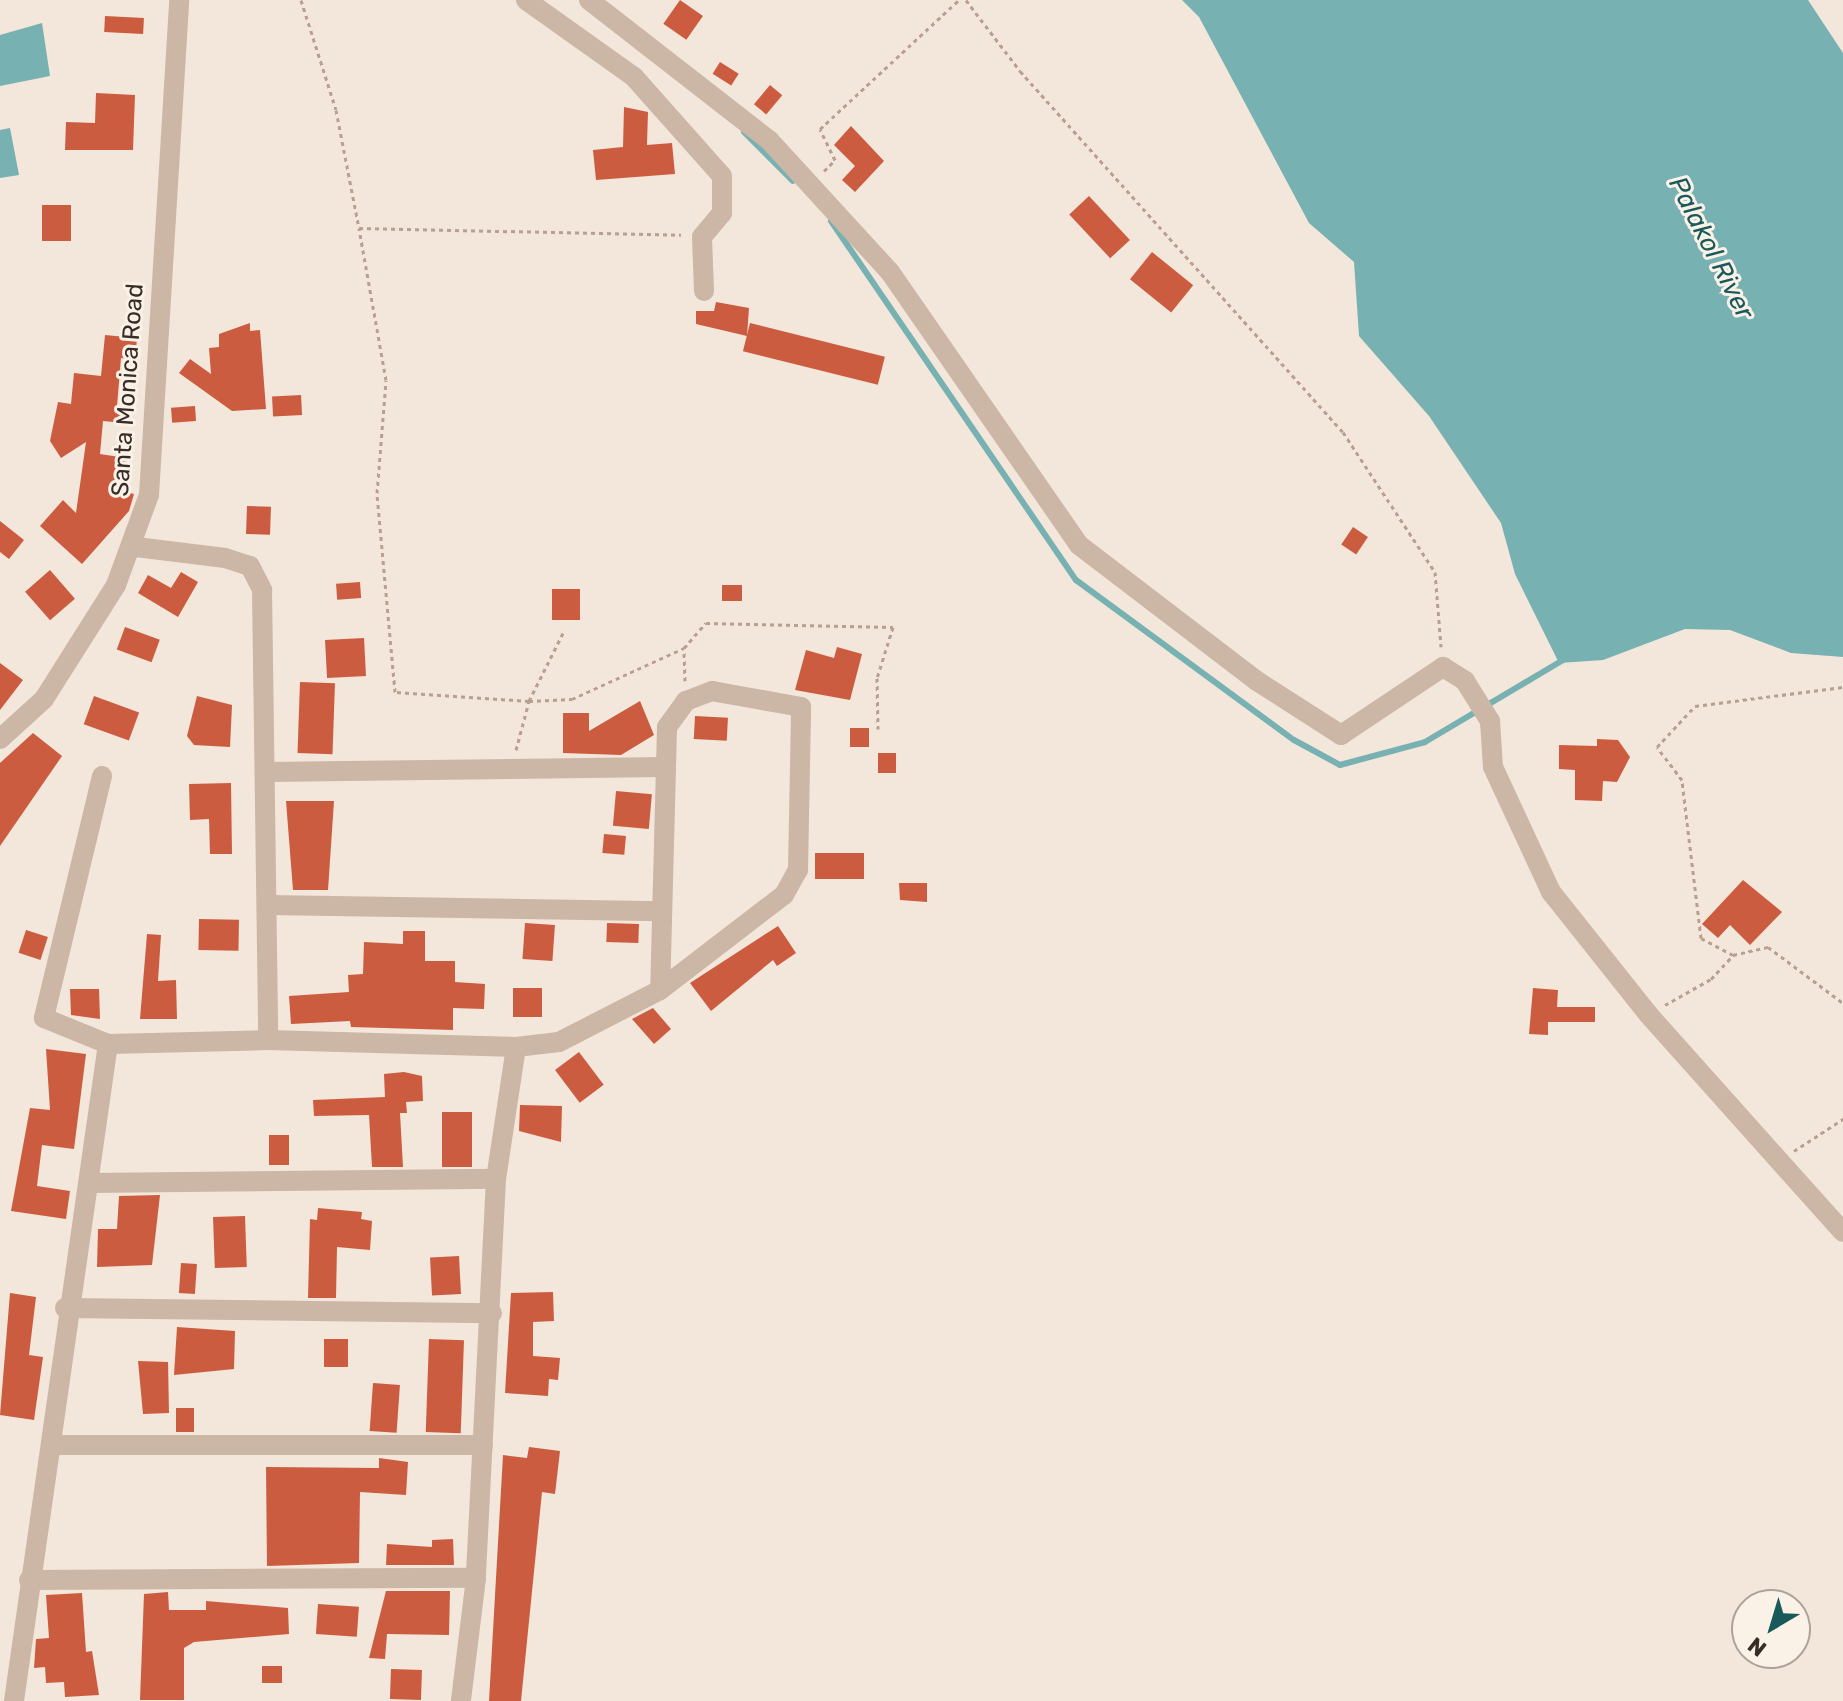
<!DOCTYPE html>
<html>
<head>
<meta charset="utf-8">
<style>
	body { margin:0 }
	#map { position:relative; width:1843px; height:1701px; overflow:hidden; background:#f3e6da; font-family:Rubik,sans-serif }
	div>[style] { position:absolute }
	.water>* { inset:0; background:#78b1b2 }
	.stream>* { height:6px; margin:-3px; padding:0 3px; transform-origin:3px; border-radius:3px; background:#78b1b2 }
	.building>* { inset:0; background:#cc5c3f; transform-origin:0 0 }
	.path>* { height:3px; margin-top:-1.5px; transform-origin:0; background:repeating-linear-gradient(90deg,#b89f90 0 4px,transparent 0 8px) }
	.minor>* { height:20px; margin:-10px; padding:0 10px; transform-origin:10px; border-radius:10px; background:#ccb6a6 }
	.tertiary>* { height:20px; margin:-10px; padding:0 10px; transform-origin:10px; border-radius:10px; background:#ccb6a6 }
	span { translate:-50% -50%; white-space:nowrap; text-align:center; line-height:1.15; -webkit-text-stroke:6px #faf1e7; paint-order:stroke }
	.street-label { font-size:24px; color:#372c27 }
	.water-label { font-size:26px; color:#1a595b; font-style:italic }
	.north { position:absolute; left:1731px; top:1589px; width:80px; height:80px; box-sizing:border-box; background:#faf1e7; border:2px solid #aca29a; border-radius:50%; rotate:218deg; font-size:22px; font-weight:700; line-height:32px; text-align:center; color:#372c27 }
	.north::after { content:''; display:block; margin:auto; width:28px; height:36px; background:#1a595b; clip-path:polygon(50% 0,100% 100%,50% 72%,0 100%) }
</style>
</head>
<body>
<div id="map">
	<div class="water">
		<div style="clip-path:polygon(1182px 0,1808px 0,1843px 53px,1843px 657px,1791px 653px,1730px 630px,1685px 629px,1603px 660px,1559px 663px,1515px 574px,1501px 523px,1429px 416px,1359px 336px,1354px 262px,1309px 223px,1199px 17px)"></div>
		<div style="clip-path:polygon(42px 23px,50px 76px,0 86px,0 35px)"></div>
		<div style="clip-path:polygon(10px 128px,19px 175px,0 178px,0 130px)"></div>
	</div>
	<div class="stream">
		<div style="left:744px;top:132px;width:69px;rotate:45deg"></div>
		<div style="left:831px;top:221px;width:435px;rotate:55.7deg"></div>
		<div style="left:1076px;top:580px;width:270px;rotate:36.3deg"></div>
		<div style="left:1294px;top:740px;width:52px;rotate:28.5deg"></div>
		<div style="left:1340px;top:765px;width:88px;rotate:-15.1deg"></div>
		<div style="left:1425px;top:742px;width:163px;rotate:-30.7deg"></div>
	</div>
	<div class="building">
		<div style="left:680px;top:0;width:28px;height:29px;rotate:35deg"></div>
		<div style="left:105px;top:16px;width:39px;height:16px;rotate:3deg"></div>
		<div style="left:720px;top:62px;width:22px;height:14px;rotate:32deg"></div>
		<div style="left:770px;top:85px;width:16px;height:25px;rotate:40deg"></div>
		<div style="clip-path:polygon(96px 93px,135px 95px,133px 150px,65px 150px,66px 122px,95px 123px)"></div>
		<div style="clip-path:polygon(624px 107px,648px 112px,647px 145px,672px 143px,675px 174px,596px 180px,593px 150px,623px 147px)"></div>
		<div style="clip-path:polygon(851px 126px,884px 161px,855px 192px,842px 180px,855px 166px,834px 145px)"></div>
		<div style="left:1089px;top:196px;width:60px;height:27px;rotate:47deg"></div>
		<div style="left:71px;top:205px;width:36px;height:29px;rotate:90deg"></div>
		<div style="left:1152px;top:252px;width:53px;height:35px;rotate:39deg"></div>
		<div style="clip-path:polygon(716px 302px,749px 308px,747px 336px,696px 324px,696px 311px,714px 311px)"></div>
		<div style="clip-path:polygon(250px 323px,250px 331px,260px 330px,266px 409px,232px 411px,179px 373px,190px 359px,211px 374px,209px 348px,219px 347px,219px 334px)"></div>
		<div style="left:750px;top:323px;width:139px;height:29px;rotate:14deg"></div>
		<div style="clip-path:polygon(105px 335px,137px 338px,135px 360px,121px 358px,117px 406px,127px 406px,125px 423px,103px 421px,100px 454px,126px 458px,122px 491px,134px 494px,129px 511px,82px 564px,40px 526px,63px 500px,76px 513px,86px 442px,61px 458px,50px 441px,58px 402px,71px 404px,74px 373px,101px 376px)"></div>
		<div style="left:301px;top:395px;width:20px;height:29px;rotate:87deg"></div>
		<div style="left:195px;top:406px;width:15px;height:24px;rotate:86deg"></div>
		<div style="left:247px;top:506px;width:24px;height:28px;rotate:2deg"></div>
		<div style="clip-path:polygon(0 521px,24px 540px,9px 559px,0 552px)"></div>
		<div style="left:1353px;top:527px;width:18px;height:21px;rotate:34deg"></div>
		<div style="left:50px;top:570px;width:38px;height:33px;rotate:49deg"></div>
		<div style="clip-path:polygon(181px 572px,198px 582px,178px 617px,138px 593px,148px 575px,171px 588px)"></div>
		<div style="left:360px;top:582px;width:16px;height:24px;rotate:86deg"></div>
		<div style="left:722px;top:585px;width:20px;height:16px"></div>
		<div style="left:552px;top:589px;width:28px;height:31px"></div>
		<div style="left:125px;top:627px;width:37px;height:24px;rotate:20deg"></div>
		<div style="left:364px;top:638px;width:38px;height:39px;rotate:87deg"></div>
		<div style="clip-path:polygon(837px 647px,862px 654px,850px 700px,795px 690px,806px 650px,834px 658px)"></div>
		<div style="clip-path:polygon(0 663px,23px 680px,0 710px)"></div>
		<div style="left:300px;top:682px;width:35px;height:71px;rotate:2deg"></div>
		<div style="left:94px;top:696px;width:48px;height:30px;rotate:20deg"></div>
		<div style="clip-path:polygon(197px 696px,232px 705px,230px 747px,194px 745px,187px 736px)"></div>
		<div style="clip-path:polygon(640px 701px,654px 735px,621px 755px,563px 753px,563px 713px,589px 713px,589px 731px)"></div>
		<div style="left:695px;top:716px;width:33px;height:23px;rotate:3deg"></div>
		<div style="left:850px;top:728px;width:19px;height:19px"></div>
		<div style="clip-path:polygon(33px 733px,62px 756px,0 846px,0 763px)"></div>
		<div style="clip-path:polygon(1597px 739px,1618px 740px,1630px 757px,1617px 782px,1603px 781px,1602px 801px,1575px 800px,1575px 770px,1559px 769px,1559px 745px,1597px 746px)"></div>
		<div style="left:878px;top:753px;width:18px;height:20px"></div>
		<div style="clip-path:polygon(231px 783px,232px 854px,210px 854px,209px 819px,190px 820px,189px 784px)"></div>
		<div style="left:616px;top:791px;width:36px;height:35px;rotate:5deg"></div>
		<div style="clip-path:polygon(286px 801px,334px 801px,328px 890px,293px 890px)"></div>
		<div style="left:604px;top:834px;width:22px;height:19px;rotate:5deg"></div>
		<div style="left:815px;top:853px;width:49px;height:26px"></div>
		<div style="clip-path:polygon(1743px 880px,1782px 912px,1750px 945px,1730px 925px,1718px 938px,1702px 924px)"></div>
		<div style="clip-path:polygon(899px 883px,927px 883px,927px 902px,900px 900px)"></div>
		<div style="left:199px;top:919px;width:40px;height:31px;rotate:1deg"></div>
		<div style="left:525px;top:923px;width:30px;height:36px;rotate:4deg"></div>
		<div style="left:607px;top:923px;width:32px;height:19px;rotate:2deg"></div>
		<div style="clip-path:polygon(778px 926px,796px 953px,777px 966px,773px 960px,711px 1011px,690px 983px)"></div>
		<div style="left:26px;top:930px;width:23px;height:24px;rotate:18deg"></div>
		<div style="clip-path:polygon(403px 931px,425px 931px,425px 961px,455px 961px,455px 982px,485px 984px,484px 1009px,453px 1008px,453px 1030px,351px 1027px,350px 1021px,291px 1024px,289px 996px,349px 992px,348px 975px,363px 974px,364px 942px,403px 944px)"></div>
		<div style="clip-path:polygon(147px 934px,161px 935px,158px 981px,176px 980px,177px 1019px,140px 1019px)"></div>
		<div style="left:513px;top:988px;width:29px;height:29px"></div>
		<div style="clip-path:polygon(1533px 988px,1558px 990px,1557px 1007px,1595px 1007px,1595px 1022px,1548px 1022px,1548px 1035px,1529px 1034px)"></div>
		<div style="clip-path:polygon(70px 989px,99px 989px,100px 1019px,71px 1015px)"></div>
		<div style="clip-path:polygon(653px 1008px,671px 1029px,654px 1044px,632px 1019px)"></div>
		<div style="clip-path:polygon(46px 1049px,86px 1054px,74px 1149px,42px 1145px,37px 1186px,70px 1191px,66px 1219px,11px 1211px,30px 1108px,50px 1110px)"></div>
		<div style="left:579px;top:1052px;width:41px;height:30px;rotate:53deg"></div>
		<div style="clip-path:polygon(404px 1072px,422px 1076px,423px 1101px,406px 1102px,407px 1113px,400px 1113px,403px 1167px,372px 1167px,369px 1115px,314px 1116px,313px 1100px,385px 1097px,384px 1074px)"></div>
		<div style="clip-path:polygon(520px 1105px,562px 1106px,561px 1142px,519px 1131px)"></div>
		<div style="left:442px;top:1112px;width:30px;height:55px"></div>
		<div style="left:269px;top:1135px;width:20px;height:30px"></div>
		<div style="clip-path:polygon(160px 1195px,152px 1265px,97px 1267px,98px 1229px,117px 1229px,119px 1196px)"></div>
		<div style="clip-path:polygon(318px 1208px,362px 1212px,361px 1219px,372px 1221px,370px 1250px,337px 1247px,336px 1298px,308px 1298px,310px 1219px,317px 1220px)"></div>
		<div style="left:245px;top:1216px;width:51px;height:32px;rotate:88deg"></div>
		<div style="left:459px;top:1256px;width:38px;height:29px;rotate:87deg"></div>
		<div style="left:181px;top:1263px;width:16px;height:30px;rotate:4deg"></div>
		<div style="clip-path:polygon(553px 1292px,554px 1321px,533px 1322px,533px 1356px,560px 1358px,558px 1380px,549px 1379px,548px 1396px,505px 1393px,511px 1293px)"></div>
		<div style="clip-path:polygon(10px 1293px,36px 1297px,29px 1355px,43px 1357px,34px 1420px,0 1415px)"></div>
		<div style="clip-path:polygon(177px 1327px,235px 1331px,234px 1369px,174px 1375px)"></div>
		<div style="left:324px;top:1339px;width:24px;height:28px"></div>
		<div style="left:429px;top:1339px;width:35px;height:93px;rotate:2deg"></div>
		<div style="clip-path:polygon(138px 1361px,168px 1362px,169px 1413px,143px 1414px)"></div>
		<div style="left:373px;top:1383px;width:27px;height:48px;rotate:4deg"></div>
		<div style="left:176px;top:1408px;width:18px;height:24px"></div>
		<div style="clip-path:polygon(529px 1447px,560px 1451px,555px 1494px,542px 1492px,521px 1701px,489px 1701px,503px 1455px,527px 1458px)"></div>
		<div style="clip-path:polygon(379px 1458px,408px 1462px,406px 1495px,360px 1492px,359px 1563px,267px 1566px,266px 1467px,379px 1468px)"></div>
		<div style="clip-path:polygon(453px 1539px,454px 1565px,386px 1565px,387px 1544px,432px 1547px,432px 1540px)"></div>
		<div style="clip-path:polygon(386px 1591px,450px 1591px,449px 1635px,387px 1634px,385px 1659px,369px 1658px)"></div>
		<div style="clip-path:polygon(168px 1592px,169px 1610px,206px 1610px,206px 1601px,288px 1608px,289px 1634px,194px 1642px,184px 1648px,184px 1700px,140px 1700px,144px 1594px)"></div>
		<div style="clip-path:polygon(82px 1593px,86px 1652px,92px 1651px,99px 1695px,65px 1697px,64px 1682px,46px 1683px,45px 1667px,34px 1668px,36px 1639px,49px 1638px,46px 1595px)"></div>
		<div style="left:318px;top:1604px;width:41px;height:30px;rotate:4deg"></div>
		<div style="left:262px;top:1666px;width:20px;height:17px"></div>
		<div style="left:391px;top:1669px;width:31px;height:30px;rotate:2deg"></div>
	</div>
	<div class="path">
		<div style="left:301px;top:0;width:115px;rotate:72.3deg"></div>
		<div style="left:336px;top:110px;width:120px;rotate:79deg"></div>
		<div style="left:966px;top:0;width:89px;rotate:52.7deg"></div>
		<div style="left:1020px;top:71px;width:484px;rotate:48.2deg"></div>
		<div style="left:1343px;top:432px;width:168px;rotate:56.7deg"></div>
		<div style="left:1435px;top:572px;width:75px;rotate:85.4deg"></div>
		<div style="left:824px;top:171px;width:16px;rotate:-45deg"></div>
		<div style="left:835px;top:160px;width:34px;rotate:-116deg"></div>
		<div style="left:820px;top:129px;width:190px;rotate:-42.9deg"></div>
		<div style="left:563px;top:633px;width:76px;rotate:116.6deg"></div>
		<div style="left:529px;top:701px;width:43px;rotate:-2.7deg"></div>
		<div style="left:572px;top:699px;width:123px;rotate:-24.5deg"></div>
		<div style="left:685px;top:681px;width:33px;rotate:-92deg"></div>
		<div style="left:684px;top:648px;width:33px;rotate:-49deg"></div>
		<div style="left:706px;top:623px;width:187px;rotate:1.2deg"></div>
		<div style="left:893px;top:627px;width:53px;rotate:107.4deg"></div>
		<div style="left:877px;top:678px;width:51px;rotate:88.9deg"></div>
		<div style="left:516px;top:750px;width:51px;rotate:-75.1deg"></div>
		<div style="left:529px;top:701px;width:134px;rotate:-176.2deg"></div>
		<div style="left:395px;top:692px;width:200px;rotate:-95.2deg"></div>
		<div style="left:377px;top:493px;width:113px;rotate:-85.4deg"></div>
		<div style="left:386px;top:380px;width:154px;rotate:-100.1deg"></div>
		<div style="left:359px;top:228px;width:322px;rotate:1.2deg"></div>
		<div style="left:1733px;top:955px;width:36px;rotate:-13deg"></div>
		<div style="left:1768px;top:947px;width:94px;rotate:36.7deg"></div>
		<div style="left:1665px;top:1005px;width:53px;rotate:-29.5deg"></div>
		<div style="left:1711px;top:979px;width:33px;rotate:-47deg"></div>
		<div style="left:1733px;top:955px;width:36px;rotate:-152deg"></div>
		<div style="left:1701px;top:938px;width:159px;rotate:-96.9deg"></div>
		<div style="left:1682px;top:780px;width:41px;rotate:-127.1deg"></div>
		<div style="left:1657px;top:747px;width:56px;rotate:-47.2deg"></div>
		<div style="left:1695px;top:706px;width:149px;rotate:-7.3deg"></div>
		<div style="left:1794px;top:1151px;width:59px;rotate:-33.1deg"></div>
	</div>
	<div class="minor">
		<div style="left:526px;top:0;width:133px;rotate:35.5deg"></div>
		<div style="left:634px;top:77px;width:132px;rotate:48.4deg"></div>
		<div style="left:722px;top:176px;width:37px;rotate:90deg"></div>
		<div style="left:722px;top:213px;width:31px;rotate:130deg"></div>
		<div style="left:702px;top:237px;width:54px;rotate:87.9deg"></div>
		<div style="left:589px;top:0;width:228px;rotate:37.9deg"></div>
		<div style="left:769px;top:140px;width:179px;rotate:47.5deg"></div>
		<div style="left:890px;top:272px;width:332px;rotate:55.3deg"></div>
		<div style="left:1079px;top:545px;width:224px;rotate:37.4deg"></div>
		<div style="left:1257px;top:681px;width:100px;rotate:32.7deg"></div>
		<div style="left:1341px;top:735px;width:123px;rotate:-33.7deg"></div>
		<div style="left:1443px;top:667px;width:26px;rotate:32deg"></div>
		<div style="left:1465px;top:681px;width:47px;rotate:58deg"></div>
		<div style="left:1490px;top:721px;width:46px;rotate:86.3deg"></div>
		<div style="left:1493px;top:767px;width:138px;rotate:65.1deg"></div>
		<div style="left:1551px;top:892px;width:156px;rotate:51.5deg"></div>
		<div style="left:1648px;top:1014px;width:292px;rotate:48.2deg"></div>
		<div style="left:136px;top:547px;width:90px;rotate:7deg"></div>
		<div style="left:225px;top:558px;width:26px;rotate:18deg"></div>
		<div style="left:250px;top:566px;width:27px;rotate:63deg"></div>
		<div style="left:262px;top:590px;width:450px;rotate:89.2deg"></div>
		<div style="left:268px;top:1040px;width:248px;rotate:1.6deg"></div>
		<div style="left:516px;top:1047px;width:134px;rotate:98.6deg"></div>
		<div style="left:496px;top:1179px;width:400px;rotate:92.9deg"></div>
		<div style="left:476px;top:1578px;width:124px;rotate:97deg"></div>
		<div style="left:266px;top:772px;width:400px;rotate:-0.7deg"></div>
		<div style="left:666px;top:767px;width:223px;rotate:91.5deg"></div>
		<div style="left:102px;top:776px;width:249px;rotate:103.5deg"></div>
		<div style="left:44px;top:1018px;width:69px;rotate:22.1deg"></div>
		<div style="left:108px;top:1044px;width:160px;rotate:-1.4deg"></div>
		<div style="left:267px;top:905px;width:395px;rotate:0.9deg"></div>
		<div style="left:516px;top:1047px;width:43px;rotate:-6.6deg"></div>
		<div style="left:559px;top:1042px;width:114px;rotate:-27.2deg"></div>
		<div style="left:660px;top:990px;width:156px;rotate:-37.5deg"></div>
		<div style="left:784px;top:895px;width:29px;rotate:-61deg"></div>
		<div style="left:798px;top:870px;width:163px;rotate:-88.9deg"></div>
		<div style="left:801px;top:707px;width:90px;rotate:-169.8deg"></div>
		<div style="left:712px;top:691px;width:28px;rotate:159deg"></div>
		<div style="left:686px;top:701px;width:32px;rotate:126deg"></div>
		<div style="left:667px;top:727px;width:40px;rotate:91.4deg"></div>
		<div style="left:89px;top:1183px;width:407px;rotate:-0.6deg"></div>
		<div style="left:65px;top:1308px;width:427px;rotate:0.7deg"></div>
		<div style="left:51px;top:1445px;width:432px"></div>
		<div style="left:29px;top:1580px;width:447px;rotate:-0.3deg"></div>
		<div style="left:14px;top:1701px;width:664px;rotate:-81.86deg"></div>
	</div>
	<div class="tertiary">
		<div style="left:0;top:739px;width:59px;rotate:-42.3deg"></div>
		<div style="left:44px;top:699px;width:135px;rotate:-57.7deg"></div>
		<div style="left:116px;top:585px;width:96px;rotate:-69.9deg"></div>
		<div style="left:149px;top:495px;width:496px;rotate:-86.5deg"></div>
	</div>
	<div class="street-label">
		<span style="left:128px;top:390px;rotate:-86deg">Santa Monica Road</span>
	</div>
	<div class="water-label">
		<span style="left:1711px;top:248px;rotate:63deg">Palakol River</span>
	</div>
	<div class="north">N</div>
</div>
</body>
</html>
